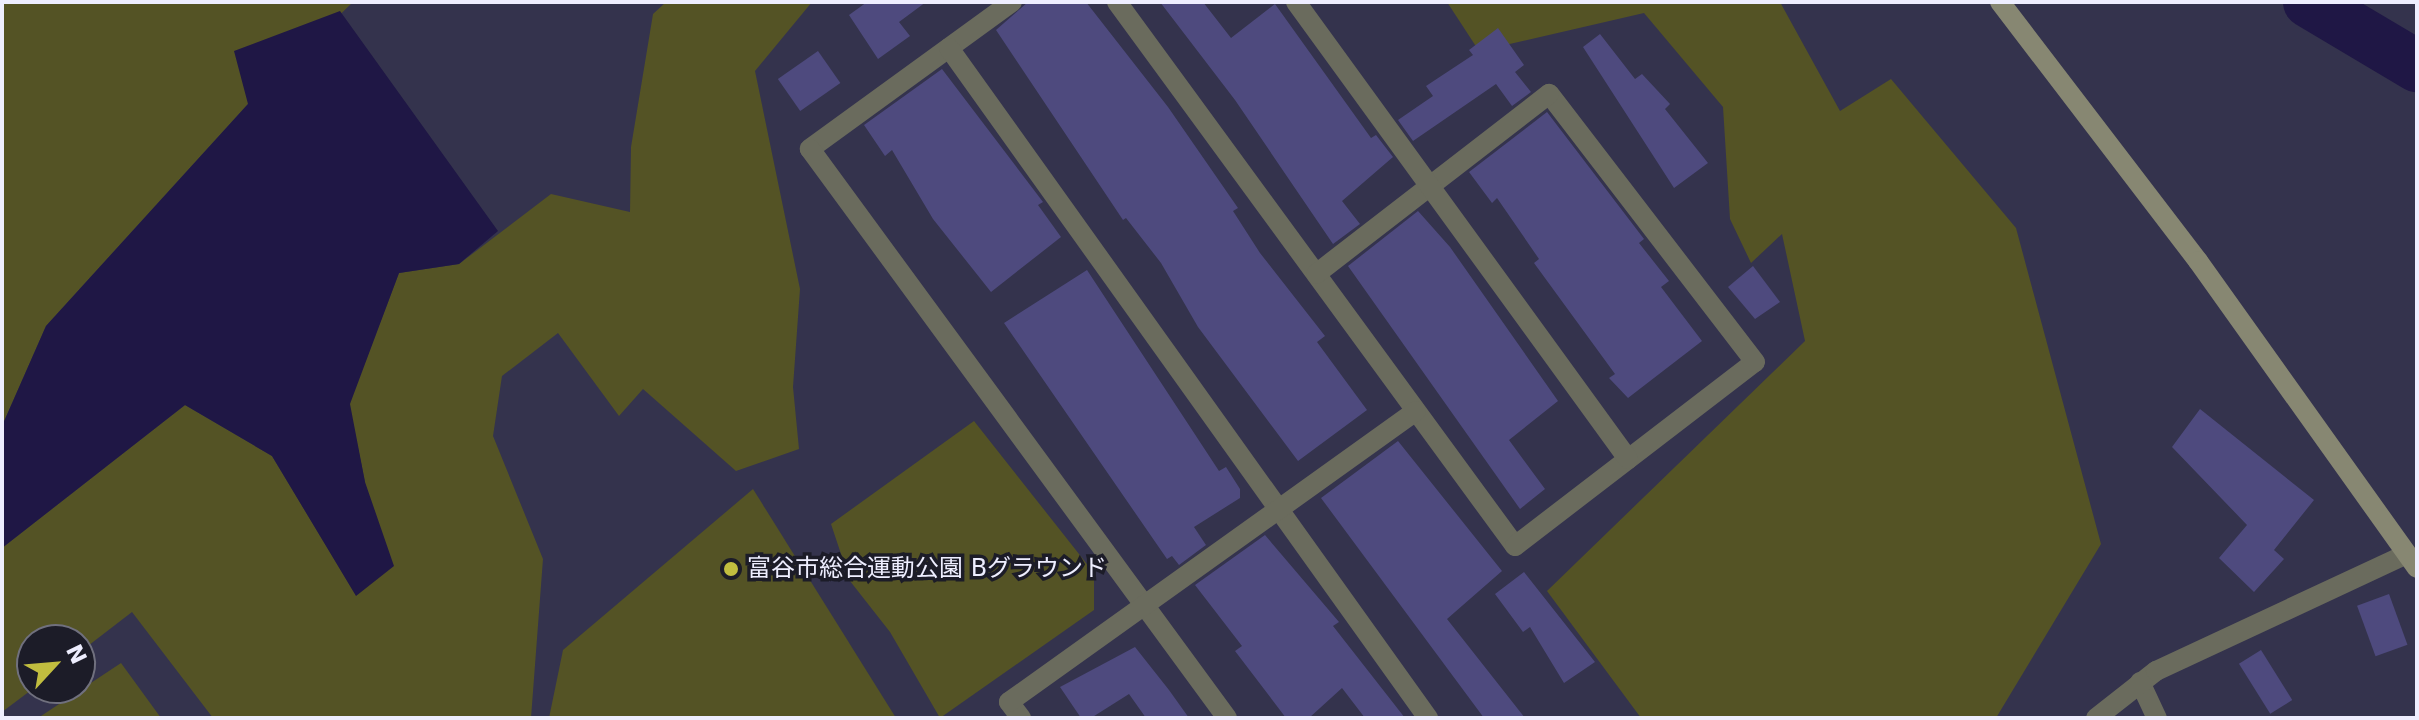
<!DOCTYPE html>
<html>
<head>
<meta charset="utf-8">
<style>
	body { margin:0 }
	#map { position:relative; width:2419px; height:720px; overflow:hidden; background:#34334d; font-family:"DejaVu Sans","Noto Sans JP",sans-serif }
	div>[style] { position:absolute }
	.green>* { inset:0; background:#545325 }
	.water>* { inset:0; background:#1f1745 }
	.river>* { height:52px; margin:-26px; padding:0 26px; transform-origin:26px; border-radius:26px; background:#1f1745 }
	.building>* { inset:0; background:#4e4a7e; transform-origin:0 0 }
	.street>* { height:20px; margin:-10px; padding:0 10px; transform-origin:10px; border-radius:10px; background:#6a6b5d }
	.secondary>* { height:20px; margin:-10px; padding:0 10px; transform-origin:10px; border-radius:10px; background:#878772 }
	.dots>* { width:22px; height:22px; translate:-50% -50%; box-sizing:border-box; border:4px solid #1c1c28; border-radius:50% }
	span { translate:-50% -50%; white-space:nowrap; text-align:center; line-height:1.15; -webkit-text-stroke:7px #1c1c28; paint-order:stroke }
	.poi-label { font-size:24px; color:#eef }
	.left { translate:0 -50%; text-align:left }
	.frame { position:absolute; inset:0; border:4px solid #eef; pointer-events:none }
	.north { position:absolute; left:16px; top:624px; width:80px; height:80px; box-sizing:border-box; background:#1c1c28; border:2px solid #70707e; border-radius:50%; rotate:64deg; font-size:22px; font-weight:700; line-height:32px; text-align:center; color:#eef }
	.north::after { content:''; display:block; margin:auto; width:28px; height:36px; background:#c1bd3f; clip-path:polygon(50% 0,100% 100%,50% 72%,0 100%) }
</style>
</head>
<body>
<div id="map">
	<div class="green">
		<div style="clip-path:polygon(2px 2px,353px 2px,248px 104px,46px 326px,2px 426px)"></div>
		<div style="clip-path:polygon(666px 2px,812px 2px,755px 71px,800px 289px,793px 387px,799px 449px,736px 471px,643px 389px,619px 416px,558px 333px,502px 376px,493px 436px,543px 559px,531px 718px,213px 718px,132px 612px,80px 652px,80px 640px,32px 640px,34px 688px,2px 712px,2px 548px,185px 405px,272px 456px,356px 595px,365px 482px,349px 404px,399px 273px,459px 264px,551px 194px,630px 212px,631px 147px,653px 14px)"></div>
		<div style="clip-path:polygon(1447px 2px,1780px 2px,1840px 111px,1891px 79px,2016px 228px,2101px 544px,1996px 718px,1641px 718px,1547px 591px,1805px 341px,1782px 234px,1751px 263px,1730px 219px,1723px 107px,1644px 13px,1479px 51px)"></div>
		<div style="clip-path:polygon(974px 421px,1094px 573px,1094px 610px,940px 718px,890px 632px,850px 581px,831px 524px)"></div>
		<div style="clip-path:polygon(753px 489px,896px 718px,549px 718px,563px 650px)"></div>
		<div style="clip-path:polygon(121px 663px,161px 718px,39px 718px,41px 716px)"></div>
	</div>
	<div class="water">
		<div style="clip-path:polygon(340px 11px,498px 231px,459px 264px,399px 273px,350px 404px,365px 482px,394px 566px,356px 596px,272px 456px,185px 405px,2px 548px,2px 426px,46px 326px,248px 104px,234px 51px)"></div>
	</div>
	<div class="river">
		<div style="left:2309px;top:2px;width:126px;rotate:30.7deg"></div>
	</div>
	<div class="building">
		<div style="clip-path:polygon(867px 2px,926px 2px,899px 22px,910px 36px,878px 59px,849px 15px)"></div>
		<div style="clip-path:polygon(1028px 2px,1086px 2px,1168px 107px,1238px 208px,1233px 211px,1260px 253px,1325px 336px,1317px 342px,1367px 410px,1298px 461px,1198px 327px,1161px 263px,1126px 218px,1123px 220px,996px 30px)"></div>
		<div style="clip-path:polygon(1160px 2px,1203px 2px,1231px 38px,1275px 4px,1371px 138px,1376px 135px,1393px 157px,1342px 201px,1360px 224px,1333px 244px,1235px 100px)"></div>
		<div style="clip-path:polygon(1498px 28px,1524px 65px,1515px 72px,1531px 92px,1512px 106px,1496px 84px,1413px 141px,1398px 120px,1433px 96px,1426px 86px,1473px 55px,1469px 50px)"></div>
		<div style="clip-path:polygon(1600px 34px,1635px 79px,1642px 74px,1670px 104px,1665px 109px,1708px 163px,1674px 188px,1583px 47px)"></div>
		<div style="left:818px;top:51px;width:39px;height:49px;rotate:55deg"></div>
		<div style="clip-path:polygon(942px 69px,1043px 202px,1038px 205px,1061px 237px,991px 292px,933px 219px,892px 150px,885px 156px,864px 125px)"></div>
		<div style="clip-path:polygon(1547px 112px,1644px 239px,1639px 243px,1669px 281px,1661px 287px,1702px 341px,1628px 398px,1609px 378px,1615px 374px,1534px 263px,1539px 259px,1497px 198px,1492px 203px,1469px 172px)"></div>
		<div style="clip-path:polygon(1418px 211px,1450px 247px,1558px 401px,1509px 440px,1545px 489px,1520px 509px,1348px 266px)"></div>
		<div style="clip-path:polygon(1753px 266px,1780px 302px,1755px 319px,1728px 287px)"></div>
		<div style="clip-path:polygon(1087px 270px,1219px 471px,1226px 467px,1240px 489px,1240px 498px,1194px 527px,1206px 545px,1179px 565px,1172px 556px,1167px 559px,1004px 323px)"></div>
		<div style="clip-path:polygon(2200px 409px,2314px 500px,2274px 550px,2284px 559px,2254px 592px,2219px 558px,2247px 525px,2172px 447px)"></div>
		<div style="clip-path:polygon(1398px 441px,1502px 571px,1447px 619px,1525px 718px,1484px 718px,1321px 498px)"></div>
		<div style="clip-path:polygon(1265px 535px,1339px 622px,1333px 626px,1405px 718px,1365px 718px,1342px 688px,1309px 718px,1286px 718px,1235px 651px,1242px 646px,1195px 585px)"></div>
		<div style="clip-path:polygon(1524px 572px,1595px 662px,1564px 683px,1530px 627px,1523px 632px,1495px 594px)"></div>
		<div style="left:2389px;top:594px;width:54px;height:34px;rotate:70deg"></div>
		<div style="clip-path:polygon(1135px 647px,1169px 690px,1189px 718px,1146px 718px,1129px 694px,1091px 718px,1081px 718px,1060px 687px)"></div>
		<div style="left:2261px;top:650px;width:59px;height:26px;rotate:58deg"></div>
	</div>
	<div class="street">
		<div style="left:1012px;top:2px;width:250px;rotate:144deg"></div>
		<div style="left:810px;top:149px;width:705px;rotate:53.76deg"></div>
		<div style="left:1117px;top:2px;width:674px;rotate:53.81deg"></div>
		<div style="left:1515px;top:546px;width:302px;rotate:-37.5deg"></div>
		<div style="left:1755px;top:362px;width:338px;rotate:-127.5deg"></div>
		<div style="left:1549px;top:94px;width:294px;rotate:142.3deg"></div>
		<div style="left:1296px;top:2px;width:565px;rotate:54deg"></div>
		<div style="left:949px;top:48px;width:824px;rotate:54.44deg"></div>
		<div style="left:2140px;top:682px;width:40px;rotate:65deg"></div>
		<div style="left:1021px;top:718px;width:20px;rotate:-127deg"></div>
		<div style="left:1009px;top:702px;width:500px;rotate:-35.56deg"></div>
		<div style="left:2096px;top:718px;width:76px;rotate:-38.1deg"></div>
		<div style="left:2156px;top:671px;width:275px;rotate:-25deg"></div>
	</div>
	<div class="secondary">
		<div style="left:2000px;top:2px;width:326px;rotate:52.6deg"></div>
		<div style="left:2198px;top:261px;width:377px;rotate:54.5deg"></div>
	</div>
	<div class="dots">
		<div style="left:731px;top:569px;background:#c1bd3f"></div>
	</div>
	<div class="poi-label">
		<span class="left" style="left:747px;top:569px">富谷市総合運動公園 Bグラウンド</span>
	</div>
	<div class="frame"></div>
	<div class="north">N</div>
</div>
</body>
</html>
